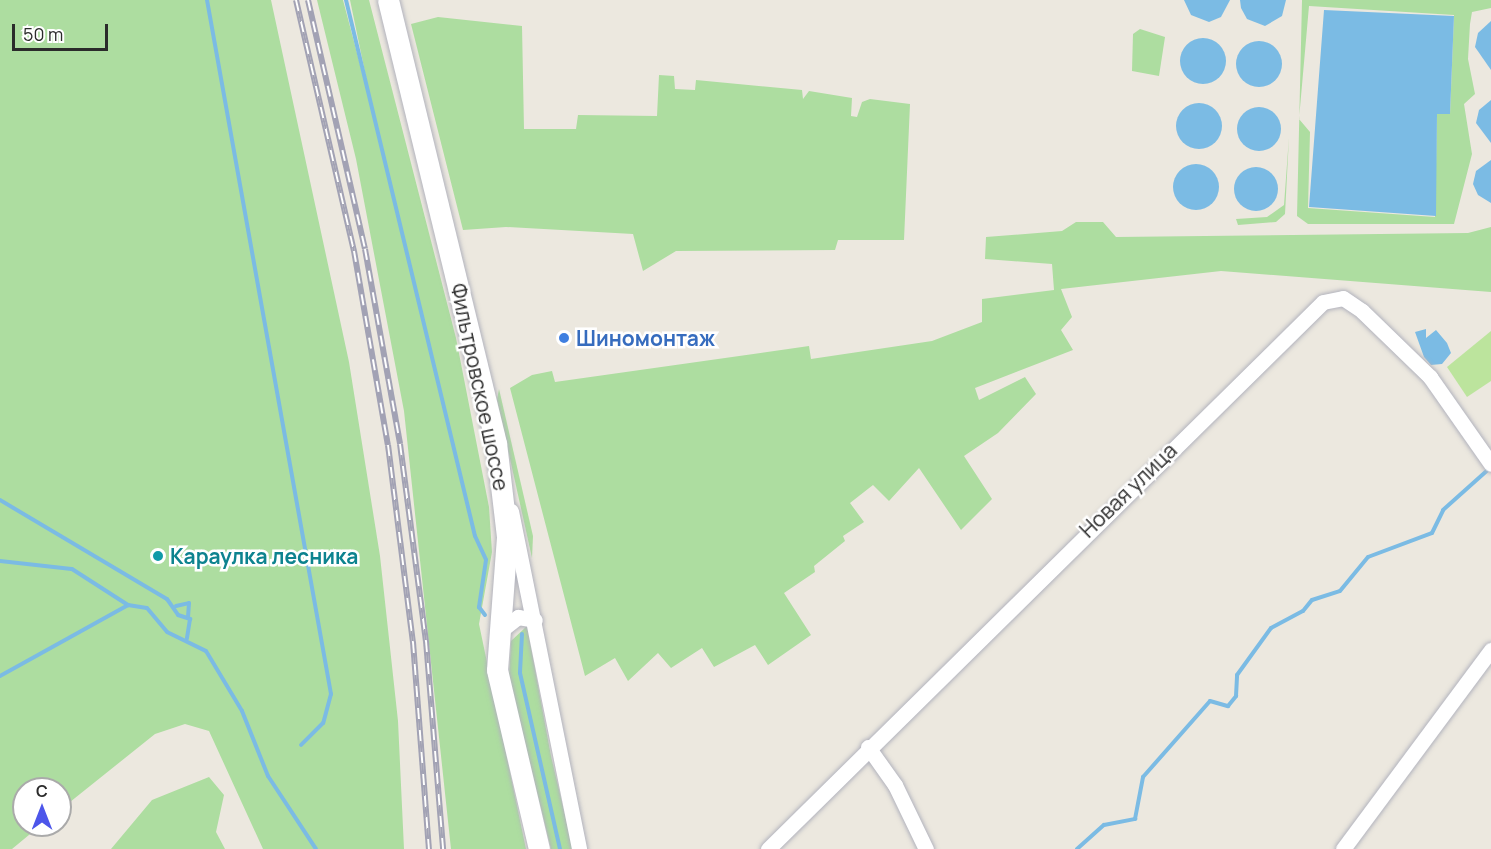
<!DOCTYPE html>
<html>
<head>
<meta charset="utf-8">
<style>
	body { margin:0 }
	#map { position:relative; width:1491px; height:849px; overflow:hidden; background:#ece8df; font-family:Manrope,sans-serif }
	div>[style] { position:absolute }
	.green>* { inset:0; background:#addda0 }
	.pitch>* { inset:0; background:#bce49d }
	.water>* { inset:0; background:#7bbbe4 }
	.round { border-radius:50% }
	.stream>* { height:4px; margin:-2px; padding:0 2px; transform-origin:2px; border-radius:2px; background:#7bbbe4 }
	.roads { filter:drop-shadow(0 0 2px #b2b3bd) drop-shadow(0 0 2px #b2b3bd) }
	.minor>* { height:15px; margin:-7.5px; padding:0 7.5px; transform-origin:7.5px; border-radius:7.5px; background:#fff }
	.secondary>* { height:21px; margin:-10.5px; padding:0 10.5px; transform-origin:10.5px; border-radius:10.5px; background:#fff }
	.rail>* { height:6px; margin-top:-3px; transform-origin:0; background:repeating-linear-gradient(90deg,#fff 0 11px,#a2a2b4 0 22px); box-sizing:border-box; border-block:2px solid #a2a2b4 }
	.dots>* { width:16px; height:16px; translate:-50% -50%; box-sizing:border-box; border:3px solid #fff; border-radius:50% }
	span { translate:-50% -50%; white-space:nowrap; text-align:center; line-height:1.15; -webkit-text-stroke:5px #fff; paint-order:stroke }
	.shop-label { font-size:21px; color:#366cbe; font-weight:700 }
	.left { translate:0 -50%; text-align:left }
	.street-label { font-size:21px; color:#2b2b2b }
	.culture-label { font-size:21px; color:#0d838f; font-weight:700 }
	.north { position:absolute; left:12px; top:777px; width:60px; height:60px; box-sizing:border-box; background:#fff; border:2px solid #aaa; border-radius:50%; rotate:0deg; font-size:16px; font-weight:700; line-height:24px; text-align:center; color:#2b2b2b }
	.north::after { content:''; display:block; margin:auto; width:21px; height:27px; background:#4d56ea; clip-path:polygon(50% 0,100% 100%,50% 72%,0 100%) }
	.scale { position:absolute; left:12px; top:24px; width:96px; height:27px; box-sizing:border-box; border:3px solid #2b2b2b; border-top:0; padding-left:8px; font-size:18px; line-height:21px; white-space:nowrap; color:#2b2b2b; -webkit-text-stroke:4px #fff; paint-order:stroke }
</style>
</head>
<body>
<div id="map">
	<div class="green">
		<div style="clip-path:polygon(0 0,271px 0,349px 362px,380px 556px,398px 721px,404px 849px,263px 849px,209px 731px,185px 724px,155px 734px,60px 810px,60px 789px,24px 789px,24px 825px,41px 825px,12px 849px,0 849px)"></div>
		<div style="clip-path:polygon(317px 0,343px 0,376px 125px,350px 0,369px 0,456px 338px,489px 507px,492px 552px,479px 624px,526px 849px,451px 849px,404px 411px,356px 159px)"></div>
		<div style="clip-path:polygon(evenodd,1302px 0,1491px 0,1491px 8px,1472px 12px,1470px 24px,1468px 59px,1475px 94px,1464px 104px,1472px 154px,1454px 224px,1308px 224px,1297px 216px,1302px 0,1309px 6px,1454px 15px,1450px 114px,1437px 114px,1435px 217px,1308px 208px,1310px 132px,1299px 119px,1309px 6px)"></div>
		<div style="clip-path:polygon(438px 17px,522px 26px,524px 129px,576px 129px,578px 115px,657px 116px,659px 75px,674px 76px,675px 89px,695px 90px,696px 80px,802px 90px,803px 99px,809px 91px,852px 98px,851px 116px,857px 117px,862px 102px,870px 99px,910px 104px,904px 240px,838px 240px,835px 250px,676px 251px,643px 271px,633px 234px,506px 227px,463px 230px,411px 24px)"></div>
		<div style="clip-path:polygon(1140px 29px,1165px 37px,1159px 76px,1132px 71px,1133px 34px)"></div>
		<div style="clip-path:polygon(1289px 137px,1285px 214px,1276px 222px,1238px 225px,1236px 219px,1267px 217px,1284px 205px)"></div>
		<div style="clip-path:polygon(1076px 222px,1103px 222px,1116px 237px,1468px 233px,1491px 227px,1491px 292px,1221px 271px,1061px 289px,1072px 317px,1061px 330px,1073px 350px,975px 388px,979px 400px,1025px 377px,1036px 394px,998px 433px,964px 456px,992px 499px,961px 530px,919px 468px,889px 501px,873px 485px,850px 503px,864px 522px,843px 536px,845px 541px,814px 566px,815px 572px,784px 593px,811px 635px,768px 665px,755px 645px,714px 667px,702px 648px,671px 668px,658px 653px,628px 681px,615px 658px,585px 676px,510px 388px,532px 375px,552px 371px,555px 382px,809px 346px,811px 359px,932px 341px,982px 322px,982px 299px,1054px 290px,1052px 264px,985px 259px,986px 237px,1062px 231px)"></div>
		<div style="clip-path:polygon(499px 389px,533px 536px,532px 558px,497px 400px)"></div>
		<div style="clip-path:polygon(527px 626px,551px 756px,573px 849px,551px 849px,509px 678px,511px 641px)"></div>
		<div style="clip-path:polygon(209px 777px,224px 795px,216px 832px,225px 849px,111px 849px,152px 800px)"></div>
	</div>
	<div class="pitch">
		<div style="clip-path:polygon(1491px 331px,1491px 381px,1467px 397px,1447px 367px)"></div>
	</div>
	<div class="water">
		<div style="clip-path:polygon(1184px 0,1230px 0,1221px 17px,1209px 22px,1191px 15px)"></div>
		<div style="clip-path:polygon(1286px 0,1282px 16px,1265px 26px,1247px 19px,1241px 8px,1240px 0)"></div>
		<div style="clip-path:polygon(1324px 10px,1454px 16px,1450px 114px,1437px 114px,1436px 216px,1309px 207px)"></div>
		<div style="clip-path:polygon(1491px 21px,1491px 70px,1475px 47px,1478px 33px)"></div>
		<div class="round" style="left:1180px;top:38px;width:46px;height:46px"></div>
		<div class="round" style="left:1236px;top:41px;width:46px;height:46px"></div>
		<div style="clip-path:polygon(1491px 100px,1491px 143px,1476px 123px,1479px 110px)"></div>
		<div class="round" style="left:1176px;top:103px;width:46px;height:46px"></div>
		<div class="round" style="left:1237px;top:107px;width:44px;height:44px"></div>
		<div style="clip-path:polygon(1491px 160px,1491px 203px,1478px 195px,1473px 184px,1476px 171px)"></div>
		<div class="round" style="left:1173px;top:164px;width:46px;height:46px"></div>
		<div class="round" style="left:1234px;top:167px;width:44px;height:44px"></div>
		<div style="clip-path:polygon(1426px 329px,1426px 338px,1436px 330px,1447px 343px,1451px 353px,1442px 364px,1431px 365px,1424px 357px,1415px 332px)"></div>
	</div>
	<div class="stream">
		<div style="left:207px;top:0;width:705px;rotate:79.87deg"></div>
		<div style="left:331px;top:694px;width:30px;rotate:105deg"></div>
		<div style="left:323px;top:723px;width:31px;rotate:135deg"></div>
		<div style="left:346px;top:0;width:551px;rotate:76.47deg"></div>
		<div style="left:475px;top:536px;width:26px;rotate:65deg"></div>
		<div style="left:486px;top:560px;width:48px;rotate:98.5deg"></div>
		<div style="left:479px;top:607px;width:10px;rotate:53deg"></div>
		<div style="left:0;top:500px;width:194px;rotate:30.7deg"></div>
		<div style="left:167px;top:599px;width:19px;rotate:55deg"></div>
		<div style="left:178px;top:615px;width:13px;rotate:18deg"></div>
		<div style="left:190px;top:619px;width:20px;rotate:99deg"></div>
		<div style="left:0;top:561px;width:72px;rotate:6.3deg"></div>
		<div style="left:72px;top:569px;width:67px;rotate:32.7deg"></div>
		<div style="left:176px;top:606px;width:13px;rotate:-13deg"></div>
		<div style="left:189px;top:603px;width:13px;rotate:94deg"></div>
		<div style="left:522px;top:634px;width:39px;rotate:93deg"></div>
		<div style="left:520px;top:673px;width:180px;rotate:77.2deg"></div>
		<div style="left:0;top:676px;width:146px;rotate:-29deg"></div>
		<div style="left:128px;top:605px;width:19px;rotate:9deg"></div>
		<div style="left:147px;top:608px;width:31px;rotate:50deg"></div>
		<div style="left:167px;top:632px;width:43px;rotate:26deg"></div>
		<div style="left:206px;top:651px;width:70px;rotate:59deg"></div>
		<div style="left:242px;top:711px;width:70px;rotate:68.2deg"></div>
		<div style="left:268px;top:776px;width:87px;rotate:56.7deg"></div>
		<div style="left:1077px;top:849px;width:36px;rotate:-42deg"></div>
		<div style="left:1104px;top:825px;width:32px;rotate:-11deg"></div>
		<div style="left:1135px;top:819px;width:43px;rotate:-79.2deg"></div>
		<div style="left:1143px;top:777px;width:101px;rotate:-48.6deg"></div>
		<div style="left:1210px;top:701px;width:19px;rotate:16deg"></div>
		<div style="left:1228px;top:706px;width:13px;rotate:-51deg"></div>
		<div style="left:1236px;top:696px;width:21px;rotate:-87deg"></div>
		<div style="left:1237px;top:675px;width:58px;rotate:-54.1deg"></div>
		<div style="left:1271px;top:628px;width:36px;rotate:-28deg"></div>
		<div style="left:1303px;top:611px;width:14px;rotate:-51deg"></div>
		<div style="left:1312px;top:600px;width:29px;rotate:-18deg"></div>
		<div style="left:1340px;top:591px;width:44px;rotate:-50.5deg"></div>
		<div style="left:1368px;top:557px;width:68px;rotate:-20.6deg"></div>
		<div style="left:1432px;top:533px;width:25px;rotate:-64deg"></div>
		<div style="left:1443px;top:510px;width:63px;rotate:-41.8deg"></div>
	</div>
	<div class="roads">
		<div class="minor">
			<div style="left:511px;top:511px;width:345px;rotate:78.6deg"></div>
			<div style="left:500px;top:631px;width:23px;rotate:-38deg"></div>
			<div style="left:518px;top:617px;width:17px;rotate:10deg"></div>
			<div style="left:868px;top:747px;width:47px;rotate:54.6deg"></div>
			<div style="left:895px;top:785px;width:71px;rotate:64.2deg"></div>
			<div style="left:768px;top:849px;width:779px;rotate:-44.58deg"></div>
			<div style="left:1323px;top:302px;width:20px;rotate:-11deg"></div>
			<div style="left:1343px;top:298px;width:23px;rotate:34deg"></div>
			<div style="left:1362px;top:311px;width:95px;rotate:44.1deg"></div>
			<div style="left:1430px;top:377px;width:106px;rotate:55deg"></div>
			<div style="left:1343px;top:849px;width:248px;rotate:-53.4deg"></div>
		</div>
		<div class="secondary">
			<div style="left:388px;top:0;width:456px;rotate:76.3deg"></div>
			<div style="left:496px;top:443px;width:95px;rotate:83.3deg"></div>
			<div style="left:507px;top:537px;width:133px;rotate:94.3deg"></div>
			<div style="left:497px;top:670px;width:184px;rotate:76.8deg"></div>
		</div>
	</div>
	<div class="rail">
		<div style="left:296px;top:0;width:258px;rotate:77deg"></div>
		<div style="left:354px;top:251px;width:197px;rotate:80.1deg"></div>
		<div style="left:388px;top:445px;width:199px;rotate:82.8deg"></div>
		<div style="left:413px;top:642px;width:208px;rotate:85.6deg"></div>
		<div style="left:308px;top:0;width:255px;rotate:77.1deg"></div>
		<div style="left:365px;top:249px;width:198px;rotate:79.8deg"></div>
		<div style="left:400px;top:444px;width:199px;rotate:82.5deg"></div>
		<div style="left:426px;top:641px;width:209px;rotate:85.3deg"></div>
	</div>
	<div class="dots">
		<div style="left:564px;top:338px;background:#3f7fe0"></div>
		<div style="left:158px;top:556px;background:#0f9aa8"></div>
	</div>
	<div class="shop-label">
		<span class="left" style="left:576px;top:338px">Шиномонтаж</span>
	</div>
	<div class="street-label">
		<span style="left:480px;top:387px;rotate:78deg">Фильтровское шоссе</span>
		<span style="left:1128px;top:490px;rotate:-44deg">Новая улица</span>
	</div>
	<div class="culture-label">
		<span class="left" style="left:170px;top:556px">Караулка лесника</span>
	</div>
	<div class="north">С</div>
	<div class="scale">50 m</div>
</div>
</body>
</html>
